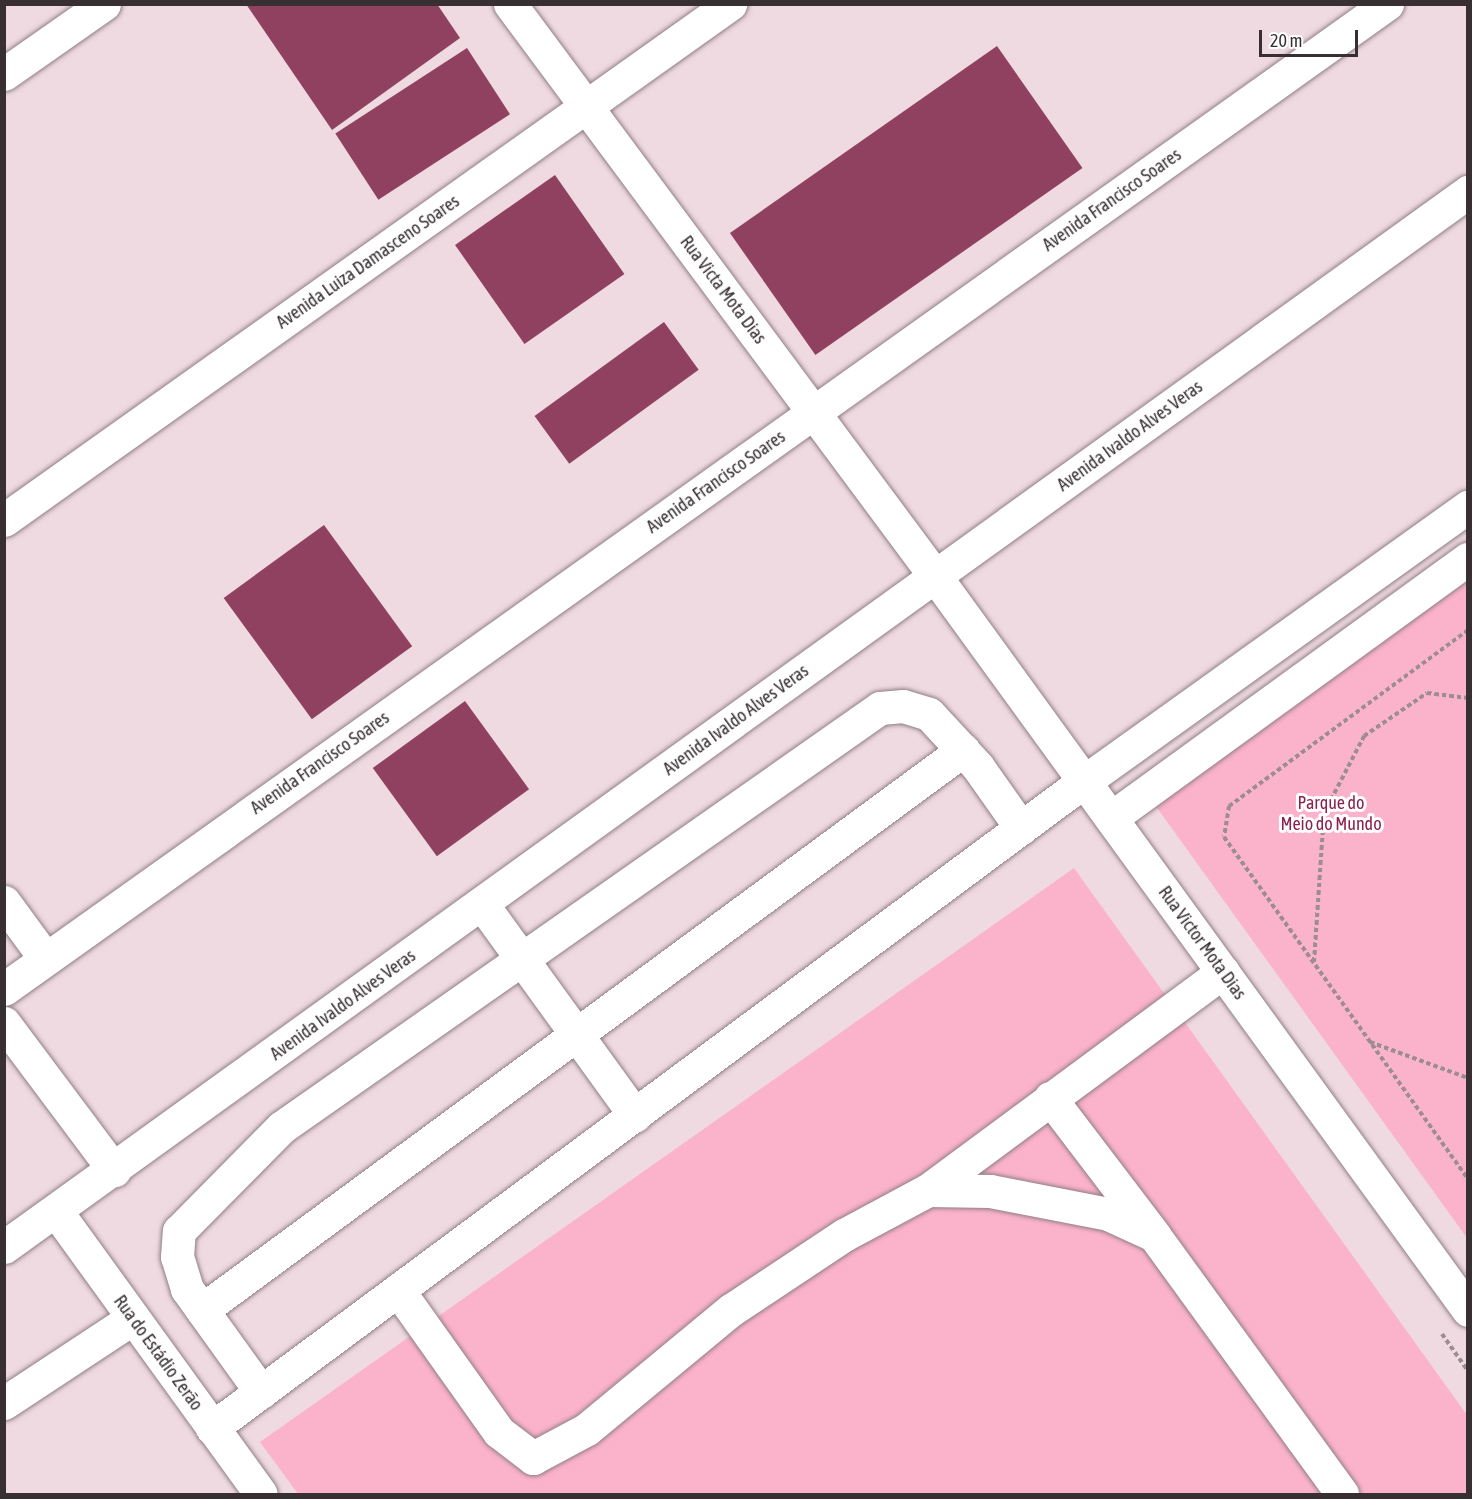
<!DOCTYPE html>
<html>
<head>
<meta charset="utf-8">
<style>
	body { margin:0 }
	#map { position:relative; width:1472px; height:1499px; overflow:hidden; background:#eedae0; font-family:"Asap Condensed",sans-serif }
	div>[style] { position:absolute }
	.green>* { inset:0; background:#fbb3cb }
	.building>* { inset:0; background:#914160; transform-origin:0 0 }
	.path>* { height:4px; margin-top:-2px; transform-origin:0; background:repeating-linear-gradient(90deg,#9c8d92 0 4.5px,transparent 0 7.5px) }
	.roads { filter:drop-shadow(0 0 2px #917f84) drop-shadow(0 0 2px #917f84) }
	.minor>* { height:33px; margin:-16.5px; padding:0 16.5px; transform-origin:16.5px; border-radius:16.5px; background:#fff }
	.major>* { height:33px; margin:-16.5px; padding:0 16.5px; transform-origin:16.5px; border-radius:16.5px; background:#fff }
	span { translate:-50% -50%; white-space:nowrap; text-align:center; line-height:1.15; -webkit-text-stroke:6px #fff; paint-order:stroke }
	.street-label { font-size:18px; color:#372f32 }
	.park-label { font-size:18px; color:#8a2250 }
	.frame { position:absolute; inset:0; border:6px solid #372f32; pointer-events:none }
	.scale { position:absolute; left:1259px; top:30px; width:99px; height:27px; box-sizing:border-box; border:3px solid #372f32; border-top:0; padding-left:8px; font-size:18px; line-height:21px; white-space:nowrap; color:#372f32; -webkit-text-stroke:4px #fff; paint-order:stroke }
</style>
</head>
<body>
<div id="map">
	<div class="green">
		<div style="clip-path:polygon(1467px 540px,1467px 1238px,1142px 787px)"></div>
		<div style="clip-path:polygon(1074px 868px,1467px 1415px,1468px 1494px,298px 1494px,260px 1442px)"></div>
	</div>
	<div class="building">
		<div style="clip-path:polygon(246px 4px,437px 4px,460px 38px,332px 130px)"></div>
		<div style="left:997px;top:46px;width:149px;height:326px;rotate:55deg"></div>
		<div style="left:467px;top:48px;width:79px;height:157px;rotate:57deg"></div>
		<div style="left:555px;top:175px;width:121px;height:122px;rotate:55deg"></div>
		<div style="left:664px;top:322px;width:59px;height:160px;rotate:54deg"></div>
		<div style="left:324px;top:525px;width:150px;height:124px;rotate:54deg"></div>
		<div style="left:465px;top:701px;width:109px;height:114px;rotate:54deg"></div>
	</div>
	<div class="path">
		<div style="left:1468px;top:630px;width:297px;rotate:143.6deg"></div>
		<div style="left:1229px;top:806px;width:31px;rotate:99deg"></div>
		<div style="left:1224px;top:837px;width:420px;rotate:54.5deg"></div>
		<div style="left:1314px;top:962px;width:149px;rotate:-86.2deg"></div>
		<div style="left:1324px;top:813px;width:87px;rotate:-62.5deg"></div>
		<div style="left:1364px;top:736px;width:76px;rotate:-34.3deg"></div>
		<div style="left:1427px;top:693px;width:41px;rotate:7deg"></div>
		<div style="left:1370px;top:1042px;width:104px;rotate:20.2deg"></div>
		<div style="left:1442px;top:1334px;width:45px;rotate:54.9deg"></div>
	</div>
	<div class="roads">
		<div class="minor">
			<div style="left:4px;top:74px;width:122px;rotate:-35deg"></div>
			<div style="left:4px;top:520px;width:891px;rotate:-35.4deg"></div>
			<div style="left:1111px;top:818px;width:441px;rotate:-36deg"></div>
			<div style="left:4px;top:902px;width:69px;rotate:53.8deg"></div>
			<div style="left:482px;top:904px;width:261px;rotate:54.1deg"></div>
			<div style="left:4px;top:989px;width:1698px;rotate:-35.46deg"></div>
			<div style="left:4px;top:1023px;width:184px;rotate:53.2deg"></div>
			<div style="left:1050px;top:1098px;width:168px;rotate:52.7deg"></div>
			<div style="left:928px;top:1190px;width:367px;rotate:-36.5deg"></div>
			<div style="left:56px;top:1211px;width:349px;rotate:54.1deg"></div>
			<div style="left:398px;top:1290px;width:174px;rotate:54.6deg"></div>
			<div style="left:499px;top:1432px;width:43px;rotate:37.4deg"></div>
			<div style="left:533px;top:1458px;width:61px;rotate:-28.2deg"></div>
			<div style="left:587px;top:1429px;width:187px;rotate:-39.6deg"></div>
			<div style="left:731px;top:1310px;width:136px;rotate:-33.6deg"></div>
			<div style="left:844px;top:1235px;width:95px;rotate:-28.2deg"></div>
			<div style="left:928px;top:1190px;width:62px;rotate:0.9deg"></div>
			<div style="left:990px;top:1191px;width:120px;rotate:11deg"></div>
			<div style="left:1108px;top:1214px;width:51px;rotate:24.5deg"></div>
			<div style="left:1154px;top:1235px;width:320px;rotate:54deg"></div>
			<div style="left:202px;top:1310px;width:945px;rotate:-36.35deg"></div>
			<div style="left:261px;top:1392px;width:127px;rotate:-125.7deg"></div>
			<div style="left:187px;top:1289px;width:34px;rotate:-107deg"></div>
			<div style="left:177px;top:1257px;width:26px;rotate:-86deg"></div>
			<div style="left:179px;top:1231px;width:146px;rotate:-45.3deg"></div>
			<div style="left:282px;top:1127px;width:730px;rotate:-35.02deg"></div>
			<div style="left:880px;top:708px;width:23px;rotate:-5deg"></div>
			<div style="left:903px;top:706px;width:27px;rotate:17deg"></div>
			<div style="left:929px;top:714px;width:72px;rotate:47.2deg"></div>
			<div style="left:978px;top:767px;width:75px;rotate:54.8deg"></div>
			<div style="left:4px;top:1403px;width:154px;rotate:-33.4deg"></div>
			<div style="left:212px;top:1428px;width:1066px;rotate:-36.57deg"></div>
			<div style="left:1068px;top:793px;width:492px;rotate:-35.6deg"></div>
		</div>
		<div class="major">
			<div style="left:510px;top:4px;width:713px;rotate:53.39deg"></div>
			<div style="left:935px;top:576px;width:907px;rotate:54.01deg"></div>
			<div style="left:4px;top:1247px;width:1805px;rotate:-35.78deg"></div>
		</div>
	</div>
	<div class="street-label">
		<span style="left:1112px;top:200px;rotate:-35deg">Avenida Francisco Soares</span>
		<span style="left:368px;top:262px;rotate:-35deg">Avenida Luiza Damasceno Soares</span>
		<span style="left:723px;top:290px;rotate:53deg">Rua Victa Mota Dias</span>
		<span style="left:1130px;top:436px;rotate:-36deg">Avenida Ivaldo Alves Veras</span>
		<span style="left:716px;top:482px;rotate:-35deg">Avenida Francisco Soares</span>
		<span style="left:736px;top:720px;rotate:-36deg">Avenida Ivaldo Alves Veras</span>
		<span style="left:320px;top:763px;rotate:-35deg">Avenida Francisco Soares</span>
		<span style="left:1202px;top:943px;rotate:54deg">Rua Victor Mota Dias</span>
		<span style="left:343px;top:1005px;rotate:-36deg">Avenida Ivaldo Alves Veras</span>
		<span style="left:158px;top:1353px;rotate:54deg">Rua do Estádio Zerão</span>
	</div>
	<div class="park-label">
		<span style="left:1331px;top:814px">Parque do<br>Meio do Mundo</span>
	</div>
	<div class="frame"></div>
	<div class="scale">20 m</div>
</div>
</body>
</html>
